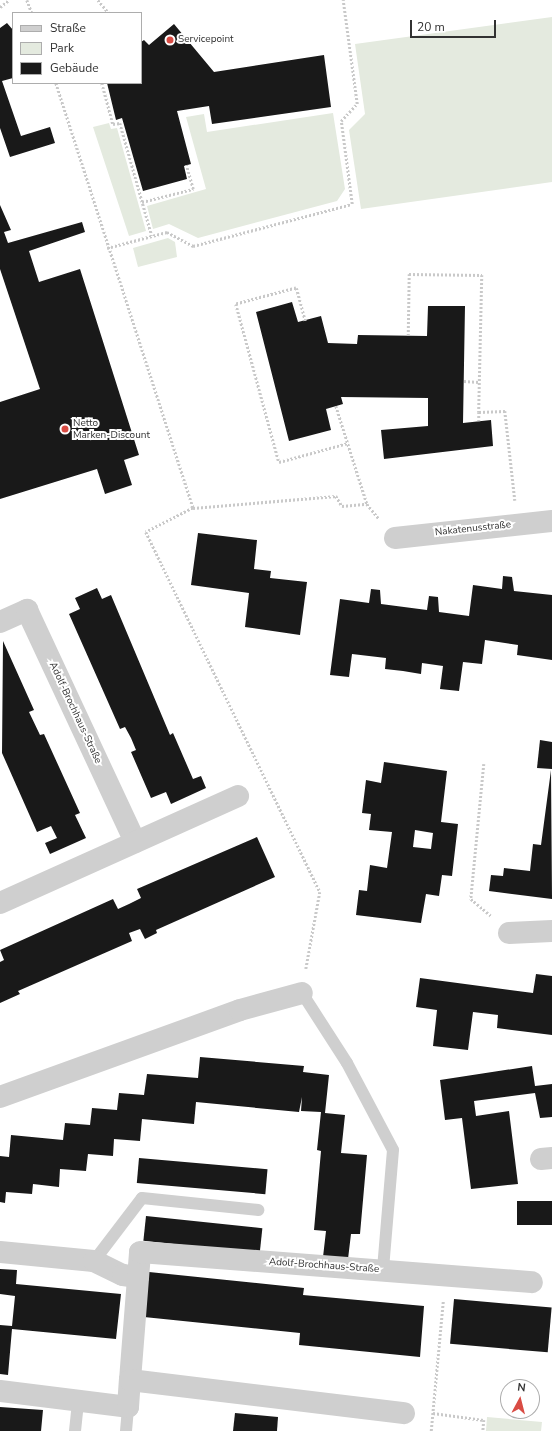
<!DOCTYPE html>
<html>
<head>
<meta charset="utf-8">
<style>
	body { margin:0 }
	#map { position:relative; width:552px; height:1431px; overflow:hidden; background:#fff; font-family:"Nunito Sans",sans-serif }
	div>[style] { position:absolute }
	.green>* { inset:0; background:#e4eadf }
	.building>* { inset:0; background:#191919; transform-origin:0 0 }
	.path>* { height:2.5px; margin-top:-1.25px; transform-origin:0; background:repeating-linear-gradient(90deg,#c9c9c9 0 2px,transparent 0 4px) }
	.service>* { height:12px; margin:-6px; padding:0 6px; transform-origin:6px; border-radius:6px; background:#cfcfcf }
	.minor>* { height:22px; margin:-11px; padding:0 11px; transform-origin:11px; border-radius:11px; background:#cfcfcf }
	.dots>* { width:11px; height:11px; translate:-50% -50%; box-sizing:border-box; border:2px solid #fff; border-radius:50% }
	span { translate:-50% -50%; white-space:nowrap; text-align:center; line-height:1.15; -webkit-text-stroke:4px #fff; paint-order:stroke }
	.poi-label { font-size:10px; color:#323232 }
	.left { translate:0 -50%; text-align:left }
	.street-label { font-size:10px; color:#323232 }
	.legend { position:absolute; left:12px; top:12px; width:130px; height:72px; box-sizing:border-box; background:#fff; border:1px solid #adadad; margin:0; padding:5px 7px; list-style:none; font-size:12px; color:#323232 }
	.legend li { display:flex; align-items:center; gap:8px; height:20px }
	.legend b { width:20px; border:1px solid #adadad }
	.north { position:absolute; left:500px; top:1379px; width:40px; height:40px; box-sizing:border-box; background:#fff; border:1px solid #adadad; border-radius:50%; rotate:7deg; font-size:11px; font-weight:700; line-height:16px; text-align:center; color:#323232 }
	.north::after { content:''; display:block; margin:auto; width:14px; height:18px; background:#d94c44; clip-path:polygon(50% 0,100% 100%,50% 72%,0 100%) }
	.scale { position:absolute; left:410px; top:20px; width:86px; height:18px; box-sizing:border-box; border:2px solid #323232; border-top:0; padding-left:5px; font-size:12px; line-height:14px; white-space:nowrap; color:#323232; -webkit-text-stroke:3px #fff; paint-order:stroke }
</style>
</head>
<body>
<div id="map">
	<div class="green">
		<div style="clip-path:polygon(552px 17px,552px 182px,361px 209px,349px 130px,365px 114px,355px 44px)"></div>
		<div style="clip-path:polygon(333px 113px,345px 189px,337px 201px,198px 238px,169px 224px,153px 229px,147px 206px,206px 189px,186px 117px,204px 114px,207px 132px)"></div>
		<div style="clip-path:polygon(109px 123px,111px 129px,117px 128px,146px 231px,129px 236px,93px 127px)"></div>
		<div style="clip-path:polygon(168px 238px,175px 242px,177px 257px,138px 267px,133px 248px)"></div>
		<div style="clip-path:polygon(487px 1417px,542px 1422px,541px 1431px,486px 1431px)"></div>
	</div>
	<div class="building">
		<div style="clip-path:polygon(7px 23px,13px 30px,13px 78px,2px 81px,21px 136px,50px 127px,55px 143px,10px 157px,0 128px,0 28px)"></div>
		<div style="clip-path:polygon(174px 24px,214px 72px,324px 55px,331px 107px,212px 124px,209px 106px,177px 111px,191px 164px,184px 166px,187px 179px,143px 191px,122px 118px,116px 120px,107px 83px,141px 83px,141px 42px,144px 40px,149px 45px)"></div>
		<div style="clip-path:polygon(0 205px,11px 230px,4px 232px,8px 243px,82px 222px,85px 232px,29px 251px,39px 282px,80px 269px,139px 455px,124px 460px,132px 485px,105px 494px,97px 469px,0 499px,0 402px,40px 389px,0 269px)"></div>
		<div style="clip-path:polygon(292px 302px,298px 322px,321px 316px,328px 343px,357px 344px,358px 335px,427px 336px,428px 306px,465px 306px,463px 423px,491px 420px,493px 446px,384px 459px,381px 430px,428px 426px,428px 398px,341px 397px,343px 404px,326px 409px,331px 430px,289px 441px,256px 312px)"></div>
		<div style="clip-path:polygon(198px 533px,257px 540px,254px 569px,271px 571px,270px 578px,307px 582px,300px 635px,245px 627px,249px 593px,191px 585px)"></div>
		<div style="clip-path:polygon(503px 576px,512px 577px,514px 591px,552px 595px,552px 660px,517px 655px,518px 645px,485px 640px,482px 664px,463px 662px,459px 691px,440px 689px,443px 666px,422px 663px,421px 674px,403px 671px,385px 669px,386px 658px,352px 654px,349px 677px,330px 675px,340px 599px,369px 603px,371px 589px,380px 590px,381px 604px,427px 610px,429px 596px,438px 597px,439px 612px,469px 616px,473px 585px,502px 589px)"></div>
		<div style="clip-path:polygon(97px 588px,102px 599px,111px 595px,170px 735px,173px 733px,193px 779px,201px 776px,206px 788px,171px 804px,166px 792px,151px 798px,131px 752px,136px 750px,131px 738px,125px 727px,120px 729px,69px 614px,80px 609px,75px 598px)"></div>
		<div style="clip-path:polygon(3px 641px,34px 710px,29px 712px,40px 735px,44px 734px,80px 813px,75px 815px,86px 838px,50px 854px,45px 843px,57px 838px,51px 826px,37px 832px,2px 753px)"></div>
		<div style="clip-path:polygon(540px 740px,552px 742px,552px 769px,537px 768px)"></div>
		<div style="clip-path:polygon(evenodd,384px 762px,447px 771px,441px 822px,458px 824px,452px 876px,442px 875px,439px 896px,426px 894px,421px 923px,356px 915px,359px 890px,367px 891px,370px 865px,387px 868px,392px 832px,369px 830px,371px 814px,362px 813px,366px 780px,381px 783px,384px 762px,415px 830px,433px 833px,431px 849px,413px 847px,415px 830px)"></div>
		<div style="clip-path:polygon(551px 770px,552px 899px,489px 891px,491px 875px,503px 876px,504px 868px,530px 871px,533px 844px,541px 845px)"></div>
		<div style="clip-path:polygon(257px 837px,275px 877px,156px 930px,157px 933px,145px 939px,140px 929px,129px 933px,132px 941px,18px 991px,20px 994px,0 1003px,0 962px,4px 960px,0 950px,113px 899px,118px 909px,129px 904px,141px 898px,137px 889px)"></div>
		<div style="clip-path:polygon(536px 974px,552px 976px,552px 1035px,497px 1028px,498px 1015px,473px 1012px,468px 1050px,433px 1046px,437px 1010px,416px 1007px,420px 978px,533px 993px)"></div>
		<div style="clip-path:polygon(200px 1057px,304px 1066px,303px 1072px,329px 1075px,325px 1113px,345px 1115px,341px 1153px,367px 1155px,360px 1234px,351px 1234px,348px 1259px,323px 1257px,326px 1231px,314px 1230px,321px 1151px,317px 1150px,321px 1112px,301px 1111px,302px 1097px,299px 1112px,196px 1102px,194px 1124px,142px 1119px,140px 1141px,114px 1139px,113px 1156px,88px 1154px,86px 1171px,60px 1169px,59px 1187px,33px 1184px,32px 1194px,6px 1192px,5px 1203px,0 1202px,0 1156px,9px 1157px,11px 1135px,63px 1140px,65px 1123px,90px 1125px,92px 1108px,117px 1110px,119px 1093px,144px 1095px,147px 1074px,198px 1078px)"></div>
		<div style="clip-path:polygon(532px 1066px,535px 1086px,552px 1084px,552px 1117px,540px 1118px,535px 1093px,474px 1101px,476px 1116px,509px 1111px,518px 1184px,471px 1189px,462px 1118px,445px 1120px,440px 1080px)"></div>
		<div style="left:139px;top:1158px;width:129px;height:25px;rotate:5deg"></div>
		<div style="left:552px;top:1201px;width:24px;height:35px;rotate:90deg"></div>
		<div style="left:146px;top:1216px;width:117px;height:25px;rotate:6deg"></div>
		<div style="clip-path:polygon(0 1269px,17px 1270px,16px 1284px,121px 1294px,116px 1339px,12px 1329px,8px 1375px,0 1374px,0 1325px,12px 1326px,15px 1296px,0 1294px)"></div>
		<div style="clip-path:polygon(149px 1272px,304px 1288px,303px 1295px,424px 1306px,420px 1357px,299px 1345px,300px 1333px,144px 1317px)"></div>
		<div style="left:454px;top:1299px;width:98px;height:45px;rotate:5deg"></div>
		<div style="clip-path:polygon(0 1407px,43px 1410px,41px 1431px,0 1431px)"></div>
		<div style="clip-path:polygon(235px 1413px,278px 1417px,277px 1431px,233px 1431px)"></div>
	</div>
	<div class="path">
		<div style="left:27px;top:0;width:14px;rotate:69deg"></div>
		<div style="left:98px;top:0;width:17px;rotate:50deg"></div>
		<div style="left:0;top:7px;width:11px;rotate:-38deg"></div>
		<div style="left:56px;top:83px;width:447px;rotate:72.1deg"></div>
		<div style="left:193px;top:508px;width:53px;rotate:152.9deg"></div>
		<div style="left:146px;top:532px;width:400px;rotate:64.2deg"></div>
		<div style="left:320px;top:892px;width:78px;rotate:100.3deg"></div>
		<div style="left:102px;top:83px;width:42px;rotate:75deg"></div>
		<div style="left:113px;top:124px;width:7px;rotate:-8deg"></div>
		<div style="left:120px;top:123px;width:117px;rotate:74.2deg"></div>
		<div style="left:142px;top:202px;width:53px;rotate:-14.3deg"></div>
		<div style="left:193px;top:189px;width:25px;rotate:-106deg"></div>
		<div style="left:107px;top:248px;width:62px;rotate:-14.9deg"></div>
		<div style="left:167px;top:232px;width:30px;rotate:28deg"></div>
		<div style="left:193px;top:246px;width:164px;rotate:-14.8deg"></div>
		<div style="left:352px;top:204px;width:84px;rotate:-97.5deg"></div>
		<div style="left:341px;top:121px;width:23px;rotate:-47deg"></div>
		<div style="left:357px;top:104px;width:105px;rotate:-97.7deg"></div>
		<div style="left:305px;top:321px;width:34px;rotate:-105deg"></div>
		<div style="left:296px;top:288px;width:62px;rotate:165.1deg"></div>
		<div style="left:236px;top:304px;width:164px;rotate:74.8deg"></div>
		<div style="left:279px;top:462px;width:72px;rotate:-15.4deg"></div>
		<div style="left:408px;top:336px;width:62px;rotate:-89.1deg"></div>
		<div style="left:409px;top:274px;width:73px;rotate:0.8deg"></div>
		<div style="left:482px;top:275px;width:137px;rotate:91.3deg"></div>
		<div style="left:479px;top:412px;width:26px;rotate:-2deg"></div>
		<div style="left:505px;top:411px;width:90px;rotate:83.6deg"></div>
		<div style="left:464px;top:381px;width:15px;rotate:4deg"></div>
		<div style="left:336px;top:406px;width:103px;rotate:72.4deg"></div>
		<div style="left:367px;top:504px;width:19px;rotate:51deg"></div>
		<div style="left:479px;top:412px;width:9px;rotate:90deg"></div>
		<div style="left:193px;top:508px;width:144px;rotate:-4.8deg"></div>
		<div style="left:336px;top:496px;width:12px;rotate:59deg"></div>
		<div style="left:342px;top:506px;width:25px;rotate:-5deg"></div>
		<div style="left:484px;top:764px;width:136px;rotate:95.5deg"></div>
		<div style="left:471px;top:899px;width:26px;rotate:40deg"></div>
		<div style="left:433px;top:1413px;width:51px;rotate:7.8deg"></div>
		<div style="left:484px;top:1420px;width:11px;rotate:95deg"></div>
		<div style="left:431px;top:1431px;width:130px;rotate:-84.7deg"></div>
	</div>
	<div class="service">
		<div style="left:302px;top:993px;width:83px;rotate:57.3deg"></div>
		<div style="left:347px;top:1063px;width:98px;rotate:62.1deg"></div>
		<div style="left:393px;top:1150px;width:120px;rotate:94.8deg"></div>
		<div style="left:94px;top:1261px;width:79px;rotate:-52.7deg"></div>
		<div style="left:142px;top:1198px;width:117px;rotate:5.9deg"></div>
		<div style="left:75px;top:1431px;width:30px;rotate:-84deg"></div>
		<div style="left:126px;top:1431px;width:24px;rotate:-85deg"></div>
	</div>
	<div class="minor">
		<div style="left:395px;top:538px;width:158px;rotate:-6.2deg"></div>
		<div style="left:0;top:622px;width:30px;rotate:-24deg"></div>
		<div style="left:27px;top:610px;width:256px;rotate:65deg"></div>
		<div style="left:0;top:903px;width:261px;rotate:-24.2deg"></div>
		<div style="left:509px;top:933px;width:43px;rotate:-2.7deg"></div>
		<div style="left:0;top:1097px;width:255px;rotate:-19.9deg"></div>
		<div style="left:240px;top:1010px;width:64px;rotate:-15.3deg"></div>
		<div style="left:541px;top:1159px;width:11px;rotate:-5deg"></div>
		<div style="left:0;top:1252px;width:94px;rotate:5.5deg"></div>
		<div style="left:94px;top:1261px;width:32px;rotate:26deg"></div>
		<div style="left:123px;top:1275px;width:15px;rotate:8deg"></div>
		<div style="left:130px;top:1380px;width:128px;rotate:-85.5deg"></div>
		<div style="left:140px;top:1252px;width:393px;rotate:4.4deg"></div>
		<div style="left:0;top:1391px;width:129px;rotate:7.1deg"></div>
		<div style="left:128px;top:1407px;width:27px;rotate:-86deg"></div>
		<div style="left:130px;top:1380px;width:276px;rotate:6.9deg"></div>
	</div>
	<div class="dots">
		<div style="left:170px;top:40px;background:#d94c44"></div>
		<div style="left:65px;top:429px;background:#d94c44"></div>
	</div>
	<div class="poi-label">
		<span class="left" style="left:178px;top:40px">Servicepoint</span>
		<span class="left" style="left:73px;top:429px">Netto<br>Marken-Discount</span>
	</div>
	<div class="street-label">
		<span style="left:473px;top:529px;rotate:-6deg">Nakatenusstraße</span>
		<span style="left:75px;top:713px;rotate:65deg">Adolf-Brochhaus-Straße</span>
		<span style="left:324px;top:1266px;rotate:4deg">Adolf-Brochhaus-Straße</span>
	</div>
	<ul class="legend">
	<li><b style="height:5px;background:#cfcfcf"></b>Straße</li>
	<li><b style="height:11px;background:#e4eadf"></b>Park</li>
	<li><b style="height:11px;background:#191919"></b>Gebäude</li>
	</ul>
	<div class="north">N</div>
	<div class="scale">20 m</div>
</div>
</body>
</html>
